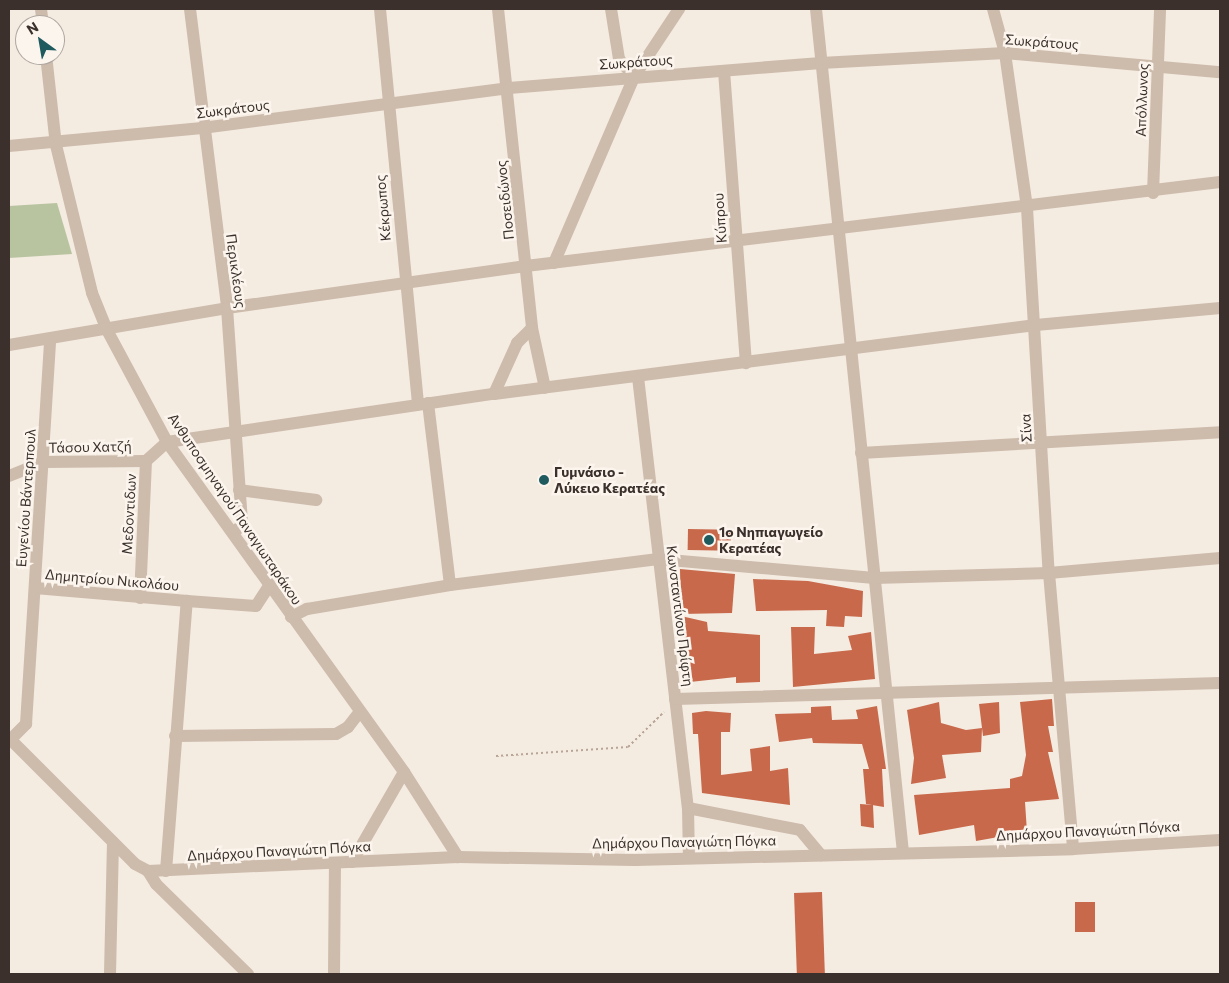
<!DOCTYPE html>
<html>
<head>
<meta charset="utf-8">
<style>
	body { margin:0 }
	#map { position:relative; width:1229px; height:983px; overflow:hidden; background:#f4ebe1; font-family:Commissioner,sans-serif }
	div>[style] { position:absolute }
	.green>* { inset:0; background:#b8c4a0 }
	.building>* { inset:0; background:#c8694b; transform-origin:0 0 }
	.path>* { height:2px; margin-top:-1px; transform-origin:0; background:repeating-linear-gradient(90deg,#b9a596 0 2.5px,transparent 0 5px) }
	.minor>* { height:12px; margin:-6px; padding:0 6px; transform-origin:6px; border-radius:6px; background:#cdbbac }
	.dots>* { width:14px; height:14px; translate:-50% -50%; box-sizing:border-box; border:2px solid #fbf5ee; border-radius:50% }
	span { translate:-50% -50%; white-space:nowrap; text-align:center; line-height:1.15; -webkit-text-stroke:5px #fbf5ee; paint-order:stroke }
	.street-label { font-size:14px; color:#3b302b }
	.poi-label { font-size:14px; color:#3b302b; font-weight:700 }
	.left { translate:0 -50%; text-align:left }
	.frame { position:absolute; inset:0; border:10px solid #3b302b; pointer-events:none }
	.north { position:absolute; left:15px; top:15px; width:50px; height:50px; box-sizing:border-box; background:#fbf5ee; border:1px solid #aea6a0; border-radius:50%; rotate:328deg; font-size:14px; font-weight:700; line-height:20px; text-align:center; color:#3b302b }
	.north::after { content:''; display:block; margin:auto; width:18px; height:22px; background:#1f5a5e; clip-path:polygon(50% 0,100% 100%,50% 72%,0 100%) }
</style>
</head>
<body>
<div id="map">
	<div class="green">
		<div style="clip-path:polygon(57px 203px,72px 254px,9px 258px,9px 206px)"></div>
	</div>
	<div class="building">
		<div style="left:688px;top:529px;width:43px;height:21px;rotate:1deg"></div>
		<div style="clip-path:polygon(680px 569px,735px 574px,732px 613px,681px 614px)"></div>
		<div style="clip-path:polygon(753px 579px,808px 581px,863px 591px,862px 617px,845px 616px,844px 627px,826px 626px,827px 610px,756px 611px)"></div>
		<div style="clip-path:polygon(681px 616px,707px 622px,708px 631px,760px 635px,760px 682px,736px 683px,736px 677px,690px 682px)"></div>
		<div style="clip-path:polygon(791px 627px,815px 627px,814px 654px,852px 650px,848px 636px,871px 632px,875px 679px,793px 687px)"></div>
		<div style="clip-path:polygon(1052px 699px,1054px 726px,1048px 726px,1053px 752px,1048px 752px,1059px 799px,1025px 802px,1027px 832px,976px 841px,974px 825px,919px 835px,914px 795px,1010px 788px,1010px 779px,1022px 776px,1026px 755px,1020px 702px)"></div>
		<div style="clip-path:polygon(939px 702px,941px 723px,966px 730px,982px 728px,981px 752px,942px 755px,946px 778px,911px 784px,914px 758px,907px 710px)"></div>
		<div style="clip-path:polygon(999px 702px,1000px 733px,983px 736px,979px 704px)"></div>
		<div style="clip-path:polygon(831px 706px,832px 720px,858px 719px,856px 710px,877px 706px,886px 769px,882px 769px,884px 807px,866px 804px,863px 769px,869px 769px,862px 744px,813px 743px,812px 738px,779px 742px,775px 714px,811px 713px,811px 707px)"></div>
		<div style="clip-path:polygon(706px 711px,731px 713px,730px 732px,721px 732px,721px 775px,752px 771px,750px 749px,770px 746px,770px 771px,788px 768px,790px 805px,702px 793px,698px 734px,693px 734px,692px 713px)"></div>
		<div style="clip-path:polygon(860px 804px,873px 805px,874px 828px,861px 826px)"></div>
		<div style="left:822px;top:892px;width:82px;height:28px;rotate:88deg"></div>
		<div style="left:1095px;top:902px;width:30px;height:20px;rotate:90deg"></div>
	</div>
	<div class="path">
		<div style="left:496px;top:756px;width:132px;rotate:-3.9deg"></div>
		<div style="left:628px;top:747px;width:50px;rotate:-44.2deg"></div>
	</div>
	<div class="minor">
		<div style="left:41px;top:9px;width:16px;rotate:83deg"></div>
		<div style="left:190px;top:9px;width:301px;rotate:82.9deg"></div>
		<div style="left:227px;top:308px;width:218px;rotate:86deg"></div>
		<div style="left:242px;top:525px;width:12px;rotate:138deg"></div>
		<div style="left:380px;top:9px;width:397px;rotate:84.5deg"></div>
		<div style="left:498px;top:9px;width:321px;rotate:83.9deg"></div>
		<div style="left:532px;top:328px;width:61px;rotate:77.8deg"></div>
		<div style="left:611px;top:9px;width:51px;rotate:80.9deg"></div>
		<div style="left:619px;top:59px;width:23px;rotate:50deg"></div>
		<div style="left:816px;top:9px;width:848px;rotate:84.11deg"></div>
		<div style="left:993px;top:9px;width:46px;rotate:74.7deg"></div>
		<div style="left:1005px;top:53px;width:157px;rotate:81.9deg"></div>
		<div style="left:1027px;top:208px;width:366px;rotate:86.6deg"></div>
		<div style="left:1049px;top:573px;width:277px;rotate:85deg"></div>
		<div style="left:46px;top:55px;width:91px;rotate:83.7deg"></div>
		<div style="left:56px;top:145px;width:152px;rotate:76.3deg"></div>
		<div style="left:92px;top:293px;width:40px;rotate:68deg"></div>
		<div style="left:107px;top:330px;width:127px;rotate:61.8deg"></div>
		<div style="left:167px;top:442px;width:406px;rotate:54.3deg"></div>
		<div style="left:404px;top:772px;width:101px;rotate:57.6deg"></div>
		<div style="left:724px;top:71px;width:293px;rotate:85.7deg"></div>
		<div style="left:9px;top:146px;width:194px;rotate:-5.3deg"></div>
		<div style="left:202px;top:128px;width:310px;rotate:-7.4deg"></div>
		<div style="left:509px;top:88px;width:313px;rotate:-4.6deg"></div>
		<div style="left:821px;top:63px;width:184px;rotate:-3.1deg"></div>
		<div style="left:1005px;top:53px;width:216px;rotate:5.1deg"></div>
		<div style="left:1153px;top:193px;width:184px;rotate:-87.8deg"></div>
		<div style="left:554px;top:263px;width:202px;rotate:-66.7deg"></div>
		<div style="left:634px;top:77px;width:82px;rotate:-56.5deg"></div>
		<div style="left:9px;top:345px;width:221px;rotate:-9.6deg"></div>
		<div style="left:227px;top:308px;width:302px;rotate:-8deg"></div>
		<div style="left:526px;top:266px;width:699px;rotate:-6.9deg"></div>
		<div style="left:638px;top:377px;width:434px;rotate:83.4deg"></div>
		<div style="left:688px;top:808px;width:50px;rotate:88.9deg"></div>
		<div style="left:494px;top:394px;width:56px;rotate:-65.7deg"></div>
		<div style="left:517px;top:343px;width:21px;rotate:-45deg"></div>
		<div style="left:428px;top:403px;width:183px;rotate:83.1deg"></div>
		<div style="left:167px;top:442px;width:331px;rotate:-8.4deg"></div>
		<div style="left:494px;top:394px;width:546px;rotate:-7.26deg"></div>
		<div style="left:1036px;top:325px;width:185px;rotate:-5.3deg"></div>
		<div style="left:861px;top:453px;width:360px;rotate:-3.3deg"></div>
		<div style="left:9px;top:476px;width:38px;rotate:-22deg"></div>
		<div style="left:44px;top:462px;width:102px;rotate:-0.6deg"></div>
		<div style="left:146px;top:461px;width:28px;rotate:-42deg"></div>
		<div style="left:239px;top:490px;width:78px;rotate:7.4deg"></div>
		<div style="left:35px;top:588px;width:153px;rotate:4.9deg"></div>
		<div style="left:140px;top:598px;width:137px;rotate:-87.5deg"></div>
		<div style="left:291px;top:617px;width:18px;rotate:-27deg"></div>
		<div style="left:307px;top:609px;width:145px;rotate:-9.5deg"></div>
		<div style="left:450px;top:585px;width:210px;rotate:-7.1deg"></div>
		<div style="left:658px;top:559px;width:217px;rotate:5deg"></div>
		<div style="left:874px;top:578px;width:175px;rotate:-1.6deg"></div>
		<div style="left:1049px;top:573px;width:172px;rotate:-5deg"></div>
		<div style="left:675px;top:699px;width:545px;rotate:-1.68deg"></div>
		<div style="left:175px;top:736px;width:161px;rotate:-0.7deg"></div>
		<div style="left:336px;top:734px;width:14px;rotate:-30deg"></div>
		<div style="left:348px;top:727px;width:18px;rotate:-52deg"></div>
		<div style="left:9px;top:738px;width:178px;rotate:45deg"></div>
		<div style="left:135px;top:864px;width:15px;rotate:28deg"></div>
		<div style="left:148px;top:871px;width:310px;rotate:-2.6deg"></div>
		<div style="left:458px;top:857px;width:177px;rotate:1deg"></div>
		<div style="left:635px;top:860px;width:438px;rotate:-1.4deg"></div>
		<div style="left:1073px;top:849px;width:147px;rotate:-3.5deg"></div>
		<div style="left:10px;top:740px;width:23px;rotate:-45deg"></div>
		<div style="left:26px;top:724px;width:384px;rotate:-86.4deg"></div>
		<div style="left:688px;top:808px;width:114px;rotate:11.1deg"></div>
		<div style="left:800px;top:830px;width:33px;rotate:50deg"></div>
		<div style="left:352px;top:862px;width:104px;rotate:-60deg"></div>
		<div style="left:148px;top:871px;width:15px;rotate:58deg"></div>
		<div style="left:156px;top:884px;width:129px;rotate:44.4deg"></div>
		<div style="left:166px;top:871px;width:271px;rotate:-85.6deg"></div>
		<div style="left:187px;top:601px;width:69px;rotate:4.1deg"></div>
		<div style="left:256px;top:606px;width:24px;rotate:-57deg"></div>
		<div style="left:110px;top:974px;width:132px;rotate:-88.7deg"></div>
		<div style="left:334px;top:974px;width:111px;rotate:-89.5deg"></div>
	</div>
	<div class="dots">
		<div style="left:544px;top:480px;background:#1f5a5e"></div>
		<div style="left:709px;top:540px;background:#1f5a5e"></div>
	</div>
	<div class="street-label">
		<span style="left:1042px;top:42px;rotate:4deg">Σωκράτους</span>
		<span style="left:636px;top:62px;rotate:-4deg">Σωκράτους</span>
		<span style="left:1142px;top:100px;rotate:-88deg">Απόλλωνος</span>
		<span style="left:233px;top:109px;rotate:-7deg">Σωκράτους</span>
		<span style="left:505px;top:200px;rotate:-96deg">Ποσειδώνος</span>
		<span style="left:383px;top:208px;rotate:-95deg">Κέκρωπος</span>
		<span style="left:720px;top:218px;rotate:-94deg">Κύπρου</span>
		<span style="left:236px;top:271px;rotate:82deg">Περικλέους</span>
		<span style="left:1026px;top:428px;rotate:-93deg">Σίνα</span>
		<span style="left:90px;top:447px;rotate:-1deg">Τάσου Χατζή</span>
		<span style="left:26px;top:498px;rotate:-86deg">Ευγενίου Βάντερπουλ</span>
		<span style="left:235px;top:509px;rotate:56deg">Ανθυποσμηναγού Παναγιωταράκου</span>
		<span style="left:129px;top:514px;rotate:-87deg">Μεδοντιδων</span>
		<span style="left:112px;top:580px;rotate:5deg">Δημητρίου Νικολάου</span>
		<span style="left:680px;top:616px;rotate:83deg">Κωνσταντίνου Πρίφτη</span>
		<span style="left:1088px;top:831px;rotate:-3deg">Δημάρχου Παναγιώτη Πόγκα</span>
		<span style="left:684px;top:842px;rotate:-1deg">Δημάρχου Παναγιώτη Πόγκα</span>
		<span style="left:279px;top:851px;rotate:-3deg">Δημάρχου Παναγιώτη Πόγκα</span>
	</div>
	<div class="poi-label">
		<span class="left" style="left:554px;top:480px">Γυμνάσιο -<br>Λύκειο Κερατέας</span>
		<span class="left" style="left:719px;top:540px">1ο Νηπιαγωγείο<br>Κερατέας</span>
	</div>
	<div class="frame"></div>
	<div class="north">N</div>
</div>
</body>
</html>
